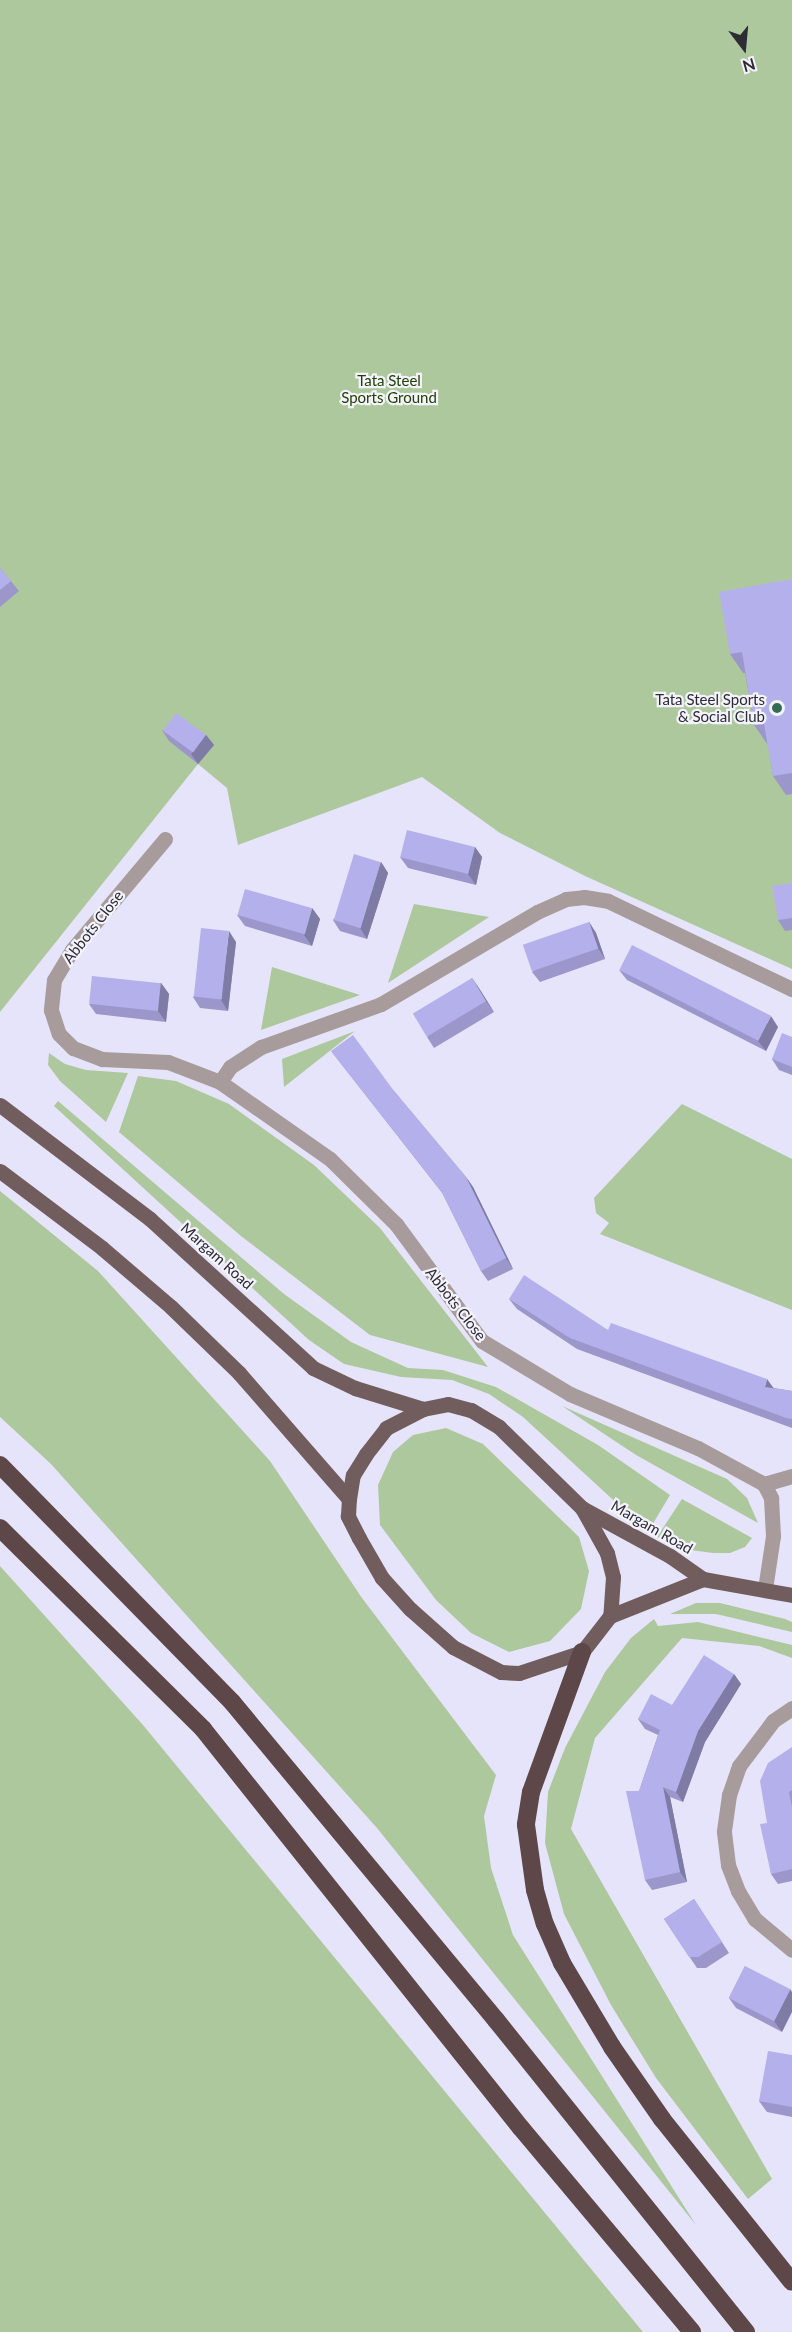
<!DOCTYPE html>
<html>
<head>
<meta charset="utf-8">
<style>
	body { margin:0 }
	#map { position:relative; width:792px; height:2332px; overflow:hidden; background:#e6e4fa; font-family:Lato,sans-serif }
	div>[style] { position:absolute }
	.green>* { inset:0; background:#adc89d }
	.minor>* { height:15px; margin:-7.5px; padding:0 7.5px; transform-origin:7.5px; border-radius:7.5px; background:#a79b9b }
	.primary>* { height:15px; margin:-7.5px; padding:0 7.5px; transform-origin:7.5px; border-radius:7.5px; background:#715d5d }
	.motorway>* { height:18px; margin:-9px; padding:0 9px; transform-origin:9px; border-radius:9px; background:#5d4748 }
	.wall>* { inset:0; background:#9b97ca }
	.shaded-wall>* { inset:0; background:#7e7ba4 }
	.building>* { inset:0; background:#b4b0eb; transform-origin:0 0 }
	.dots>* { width:16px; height:16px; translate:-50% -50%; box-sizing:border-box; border:3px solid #f4f3fc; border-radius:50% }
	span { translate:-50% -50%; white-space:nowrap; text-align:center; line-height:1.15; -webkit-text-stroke:4.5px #f4f3fc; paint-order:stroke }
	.park-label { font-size:15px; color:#224005 }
	.poi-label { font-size:15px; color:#2d2c34 }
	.right { translate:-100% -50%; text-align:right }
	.street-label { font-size:15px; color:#2d2c34 }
	.north { position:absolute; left:714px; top:18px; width:60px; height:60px; -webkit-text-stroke:4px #f4f3fc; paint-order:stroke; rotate:164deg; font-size:16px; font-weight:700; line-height:24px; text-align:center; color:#2d2c34 }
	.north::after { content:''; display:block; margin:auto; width:21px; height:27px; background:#2d2c34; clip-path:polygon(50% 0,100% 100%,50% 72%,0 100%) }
</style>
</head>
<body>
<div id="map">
	<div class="green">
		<div style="clip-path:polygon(0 0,792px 0,792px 969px,585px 876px,500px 833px,422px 777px,238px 845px,227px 788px,198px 764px,0 1012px)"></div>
		<div style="clip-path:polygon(414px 904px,489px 917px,388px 983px)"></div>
		<div style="clip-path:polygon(272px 967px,360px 995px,261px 1030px)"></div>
		<div style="clip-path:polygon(355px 1031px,284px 1087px,282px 1059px)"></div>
		<div style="clip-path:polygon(49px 1053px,65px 1064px,86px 1070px,128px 1073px,106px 1122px,60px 1081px,48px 1065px)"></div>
		<div style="clip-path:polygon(138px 1076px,176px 1081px,229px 1104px,314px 1165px,380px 1228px,488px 1367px,370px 1335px,241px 1236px,119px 1132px)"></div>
		<div style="clip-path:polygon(58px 1101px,284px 1294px,351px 1342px,408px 1368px,443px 1370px,496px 1387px,598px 1445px,670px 1495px,648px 1532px,523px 1417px,489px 1394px,452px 1380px,401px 1377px,344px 1364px,309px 1340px,54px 1106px)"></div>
		<div style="clip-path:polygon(682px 1104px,792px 1159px,792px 1310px,600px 1234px,609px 1223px,596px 1213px,594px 1198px)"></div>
		<div style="clip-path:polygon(0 1191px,98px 1271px,270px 1461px,362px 1598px,496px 1775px,484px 1816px,491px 1868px,513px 1935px,696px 2225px,377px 1828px,51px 1464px,0 1417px)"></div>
		<div style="clip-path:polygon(562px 1406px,727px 1479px,747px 1498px,758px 1523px,636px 1455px)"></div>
		<div style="clip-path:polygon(446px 1428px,483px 1444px,579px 1537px,589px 1571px,581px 1609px,550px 1641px,509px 1652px,471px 1633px,436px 1600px,380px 1525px,378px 1485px,393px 1452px,413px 1435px)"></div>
		<div style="clip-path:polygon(682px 1499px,752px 1538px,745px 1547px,730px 1553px,713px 1553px,683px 1549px,657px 1537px)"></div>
		<div style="clip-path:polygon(0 1566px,143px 1725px,643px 2332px,0 2332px)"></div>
		<div style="clip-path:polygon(696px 1603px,720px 1603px,785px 1619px,792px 1622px,792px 1632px,716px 1614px,670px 1614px)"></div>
		<div style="clip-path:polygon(654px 1619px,658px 1626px,698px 1622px,792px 1645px,792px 1658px,759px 1646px,682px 1638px,595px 1738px,571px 1829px,772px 2179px,748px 2199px,656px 2078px,611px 2005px,564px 1914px,545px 1843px,548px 1792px,565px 1748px,605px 1672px,631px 1638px)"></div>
	</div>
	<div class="minor">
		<div style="left:165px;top:839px;width:145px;rotate:130deg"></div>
		<div style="left:72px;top:950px;width:35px;rotate:121deg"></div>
		<div style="left:54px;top:980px;width:30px;rotate:96deg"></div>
		<div style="left:51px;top:1010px;width:25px;rotate:72deg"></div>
		<div style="left:59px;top:1034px;width:20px;rotate:45deg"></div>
		<div style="left:73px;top:1048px;width:31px;rotate:21deg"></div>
		<div style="left:102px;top:1059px;width:66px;rotate:2.6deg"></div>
		<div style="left:168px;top:1062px;width:56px;rotate:21deg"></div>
		<div style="left:220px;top:1082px;width:134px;rotate:35deg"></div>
		<div style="left:330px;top:1159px;width:93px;rotate:44.6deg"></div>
		<div style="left:396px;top:1224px;width:145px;rotate:53.7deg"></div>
		<div style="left:482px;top:1341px;width:103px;rotate:31.1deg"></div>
		<div style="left:570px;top:1394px;width:139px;rotate:22.9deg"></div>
		<div style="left:698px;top:1448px;width:75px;rotate:28.6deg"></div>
		<div style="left:764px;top:1484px;width:16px;rotate:63deg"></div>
		<div style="left:771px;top:1498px;width:38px;rotate:87deg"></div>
		<div style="left:773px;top:1536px;width:54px;rotate:98.6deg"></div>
		<div style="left:220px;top:1082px;width:18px;rotate:-56deg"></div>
		<div style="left:230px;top:1067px;width:37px;rotate:-33deg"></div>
		<div style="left:261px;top:1047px;width:127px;rotate:-19.7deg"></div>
		<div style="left:381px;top:1004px;width:181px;rotate:-30.5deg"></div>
		<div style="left:537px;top:912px;width:32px;rotate:-24deg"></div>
		<div style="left:566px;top:899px;width:18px;rotate:-6deg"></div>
		<div style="left:584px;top:897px;width:24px;rotate:9deg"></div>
		<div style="left:608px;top:901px;width:204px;rotate:25.6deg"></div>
		<div style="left:764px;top:1484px;width:29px;rotate:-16deg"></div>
		<div style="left:792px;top:1708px;width:23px;rotate:146deg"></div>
		<div style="left:773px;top:1721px;width:56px;rotate:127.1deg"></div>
		<div style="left:739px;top:1766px;width:31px;rotate:109deg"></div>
		<div style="left:729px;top:1795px;width:37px;rotate:98deg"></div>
		<div style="left:724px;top:1832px;width:33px;rotate:83deg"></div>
		<div style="left:728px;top:1865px;width:28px;rotate:69deg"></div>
		<div style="left:738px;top:1891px;width:33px;rotate:59deg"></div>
		<div style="left:755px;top:1919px;width:48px;rotate:40deg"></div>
	</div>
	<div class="primary">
		<div style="left:0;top:1105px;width:188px;rotate:37.2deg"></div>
		<div style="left:150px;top:1219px;width:221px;rotate:42.4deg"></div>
		<div style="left:313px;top:1368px;width:47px;rotate:25.5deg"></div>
		<div style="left:355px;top:1388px;width:71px;rotate:17.2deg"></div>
		<div style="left:0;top:1171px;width:128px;rotate:37deg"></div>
		<div style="left:102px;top:1248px;width:91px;rotate:40.5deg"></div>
		<div style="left:171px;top:1307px;width:95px;rotate:44.1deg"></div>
		<div style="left:239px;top:1373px;width:167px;rotate:48.9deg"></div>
		<div style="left:448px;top:1404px;width:24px;rotate:15deg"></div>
		<div style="left:471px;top:1410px;width:33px;rotate:31deg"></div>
		<div style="left:499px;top:1427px;width:116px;rotate:44.3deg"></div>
		<div style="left:582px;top:1508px;width:51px;rotate:60.9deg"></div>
		<div style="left:607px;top:1553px;width:25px;rotate:76deg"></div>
		<div style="left:613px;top:1577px;width:39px;rotate:94deg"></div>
		<div style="left:610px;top:1616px;width:46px;rotate:127.9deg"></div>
		<div style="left:582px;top:1652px;width:66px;rotate:161.6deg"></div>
		<div style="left:519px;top:1673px;width:18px;rotate:-177deg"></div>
		<div style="left:501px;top:1672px;width:54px;rotate:-152.5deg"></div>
		<div style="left:453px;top:1647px;width:57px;rotate:-138.5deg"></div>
		<div style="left:410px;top:1609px;width:42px;rotate:-132.1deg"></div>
		<div style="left:382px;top:1578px;width:46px;rotate:-119.9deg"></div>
		<div style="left:359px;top:1538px;width:25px;rotate:-117deg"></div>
		<div style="left:348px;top:1516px;width:17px;rotate:-87deg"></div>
		<div style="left:349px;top:1499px;width:24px;rotate:-81deg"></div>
		<div style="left:353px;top:1475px;width:25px;rotate:-58deg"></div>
		<div style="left:366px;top:1454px;width:33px;rotate:-52deg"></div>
		<div style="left:386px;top:1428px;width:42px;rotate:-27.2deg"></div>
		<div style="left:423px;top:1409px;width:25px;rotate:-11deg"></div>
		<div style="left:582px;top:1508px;width:100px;rotate:28.6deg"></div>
		<div style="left:670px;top:1556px;width:40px;rotate:34.9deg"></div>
		<div style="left:703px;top:1579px;width:90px;rotate:10.2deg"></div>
		<div style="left:610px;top:1616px;width:100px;rotate:-21.7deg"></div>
	</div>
	<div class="motorway">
		<div style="left:0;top:1465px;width:332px;rotate:45.6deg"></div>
		<div style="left:232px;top:1702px;width:413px;rotate:50.3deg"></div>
		<div style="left:496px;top:2020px;width:400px;rotate:51.3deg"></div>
		<div style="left:0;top:1528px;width:286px;rotate:44.7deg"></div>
		<div style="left:203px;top:1729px;width:510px;rotate:51.45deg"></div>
		<div style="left:521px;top:2128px;width:266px;rotate:50deg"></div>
		<div style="left:582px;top:1652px;width:149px;rotate:110deg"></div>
		<div style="left:531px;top:1792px;width:33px;rotate:99deg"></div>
		<div style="left:526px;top:1825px;width:66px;rotate:82.1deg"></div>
		<div style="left:535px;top:1890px;width:35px;rotate:74deg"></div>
		<div style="left:545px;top:1924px;width:43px;rotate:66.4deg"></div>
		<div style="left:562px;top:1963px;width:98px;rotate:59.2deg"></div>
		<div style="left:612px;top:2047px;width:88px;rotate:55.2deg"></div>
		<div style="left:662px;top:2119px;width:208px;rotate:51.4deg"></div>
	</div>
	<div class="wall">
		<div style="clip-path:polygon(0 568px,19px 591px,0 607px)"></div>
		<div style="clip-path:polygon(792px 579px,792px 794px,786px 795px,773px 776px,768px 745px,754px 725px,745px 673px,743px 673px,730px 654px)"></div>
		<div style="clip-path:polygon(162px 730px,206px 735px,214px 745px,198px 764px,169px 741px)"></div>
		<div style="clip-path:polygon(475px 847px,482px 857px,476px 885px,408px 868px,400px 857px)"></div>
		<div style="clip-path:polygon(381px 862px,388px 873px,367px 939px,340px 931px,333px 920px)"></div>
		<div style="clip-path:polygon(792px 883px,792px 930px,785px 931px,778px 920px)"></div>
		<div style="clip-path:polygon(312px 908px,320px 919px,312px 946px,245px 926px,237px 915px)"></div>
		<div style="clip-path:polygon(589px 922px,596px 933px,605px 959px,540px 982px,532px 972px)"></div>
		<div style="clip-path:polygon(236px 942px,228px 1011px,200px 1008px,193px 997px)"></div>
		<div style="clip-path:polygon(619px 970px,778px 1027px,766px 1051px,627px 980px)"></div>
		<div style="clip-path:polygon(472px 978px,494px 1012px,434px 1048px,427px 1037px)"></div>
		<div style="clip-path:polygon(161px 983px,169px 994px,166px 1022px,96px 1014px,89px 1004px)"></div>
		<div style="clip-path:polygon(792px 1037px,792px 1075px,779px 1070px,772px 1059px)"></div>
		<div style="clip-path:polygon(331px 1051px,394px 1091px,466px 1177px,473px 1187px,513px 1269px,488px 1281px,481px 1271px,443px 1194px)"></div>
		<div style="clip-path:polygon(509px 1299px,608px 1330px,774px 1388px,792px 1391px,792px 1428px,577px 1349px,517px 1309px)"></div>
		<div style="clip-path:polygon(734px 1674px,741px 1684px,705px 1742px,683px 1802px,670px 1797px,687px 1882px,652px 1890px,645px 1880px,639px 1791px,658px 1735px,645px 1729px,638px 1719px,672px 1705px)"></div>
		<div style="clip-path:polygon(792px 1747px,792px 1881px,778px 1884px,771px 1874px,767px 1823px)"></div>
		<div style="clip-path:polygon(694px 1899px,729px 1953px,706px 1968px,697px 1968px,664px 1919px)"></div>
		<div style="clip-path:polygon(745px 1966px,782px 2032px,736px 2008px,729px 1998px)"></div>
		<div style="clip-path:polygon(792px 2055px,792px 2117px,767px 2112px,759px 2101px)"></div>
	</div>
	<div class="shaded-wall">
		<div style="clip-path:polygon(206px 735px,214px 745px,198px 764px,191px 754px)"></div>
		<div style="clip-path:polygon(475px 847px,482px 857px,476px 885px,468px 874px)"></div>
		<div style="clip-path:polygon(381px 862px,388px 873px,367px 939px,360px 928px)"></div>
		<div style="clip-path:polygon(312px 908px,320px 919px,312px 946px,304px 935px)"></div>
		<div style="clip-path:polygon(589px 922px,596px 933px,605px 959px,598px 948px)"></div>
		<div style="clip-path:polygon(229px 931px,236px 942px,228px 1011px,221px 1000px)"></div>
		<div style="clip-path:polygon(472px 978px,479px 988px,494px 1012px,486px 1001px)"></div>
		<div style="clip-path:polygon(161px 983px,169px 994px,166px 1022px,158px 1011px)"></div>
		<div style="clip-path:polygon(771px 1016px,778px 1027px,766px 1051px,758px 1041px)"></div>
		<div style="clip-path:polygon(466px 1177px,473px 1187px,513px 1269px,506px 1258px)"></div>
		<div style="clip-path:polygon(767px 1379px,775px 1390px,765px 1387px)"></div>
		<div style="clip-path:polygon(734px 1674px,741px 1684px,705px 1742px,683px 1802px,676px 1792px,698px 1731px)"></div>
		<div style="clip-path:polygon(663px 1787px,670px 1797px,687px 1882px,680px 1872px)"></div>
		<div style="clip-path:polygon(790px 1989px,792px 1992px,792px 2012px,782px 2032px,774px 2021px)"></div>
	</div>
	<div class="building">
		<div style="clip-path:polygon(0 568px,11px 581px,0 590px)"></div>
		<div style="clip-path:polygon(792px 579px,792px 773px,773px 776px,764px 724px,754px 725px,742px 652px,730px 654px,719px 592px)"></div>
		<div style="left:176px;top:713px;width:37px;height:22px;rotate:36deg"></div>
		<div style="left:407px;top:830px;width:70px;height:28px;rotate:14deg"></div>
		<div style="left:354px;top:854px;width:28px;height:69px;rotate:17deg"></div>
		<div style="clip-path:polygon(792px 883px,792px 918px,778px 920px,772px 886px)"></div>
		<div style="left:245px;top:889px;width:70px;height:27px;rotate:16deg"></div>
		<div style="left:589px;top:922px;width:28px;height:70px;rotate:71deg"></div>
		<div style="left:201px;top:928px;width:28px;height:69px;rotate:6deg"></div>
		<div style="left:632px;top:945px;width:156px;height:28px;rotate:27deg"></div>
		<div style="left:92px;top:976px;width:69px;height:28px;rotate:6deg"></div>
		<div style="left:472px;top:978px;width:27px;height:69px;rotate:59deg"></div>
		<div style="clip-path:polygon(782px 1033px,792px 1037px,792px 1067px,772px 1059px)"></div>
		<div style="clip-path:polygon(353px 1035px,394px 1091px,466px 1177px,506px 1258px,481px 1271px,441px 1191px,331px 1051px)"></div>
		<div style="clip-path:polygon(524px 1275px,608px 1330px,611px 1323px,767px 1379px,765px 1387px,792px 1391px,792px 1419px,786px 1418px,570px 1338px,509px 1299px)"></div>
		<div style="clip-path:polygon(704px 1655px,734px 1674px,698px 1731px,676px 1792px,663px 1787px,680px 1872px,645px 1880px,626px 1791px,639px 1791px,660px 1730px,638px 1719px,651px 1694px,672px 1705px)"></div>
		<div style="clip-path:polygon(792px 1747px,792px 1790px,789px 1792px,792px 1807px,792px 1869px,771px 1874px,760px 1824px,767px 1823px,760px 1781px,768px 1763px)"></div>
		<div style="clip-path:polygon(694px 1899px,722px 1942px,698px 1957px,689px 1957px,664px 1919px)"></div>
		<div style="left:745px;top:1966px;width:51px;height:36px;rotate:27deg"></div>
		<div style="clip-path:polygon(768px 2051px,792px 2055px,792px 2107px,759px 2101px)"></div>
	</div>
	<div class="dots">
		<div style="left:777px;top:708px;background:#336d56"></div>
	</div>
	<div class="park-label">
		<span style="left:389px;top:389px">Tata Steel<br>Sports Ground</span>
	</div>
	<div class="poi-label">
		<span class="right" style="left:765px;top:708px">Tata Steel Sports<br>&amp; Social Club</span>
	</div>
	<div class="street-label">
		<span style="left:93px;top:927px;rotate:-52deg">Abbots Close</span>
		<span style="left:217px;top:1256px;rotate:42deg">Margam Road</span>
		<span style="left:456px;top:1304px;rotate:52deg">Abbots Close</span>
		<span style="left:652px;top:1527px;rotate:30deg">Margam Road</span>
	</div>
	<div class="north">N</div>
</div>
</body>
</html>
